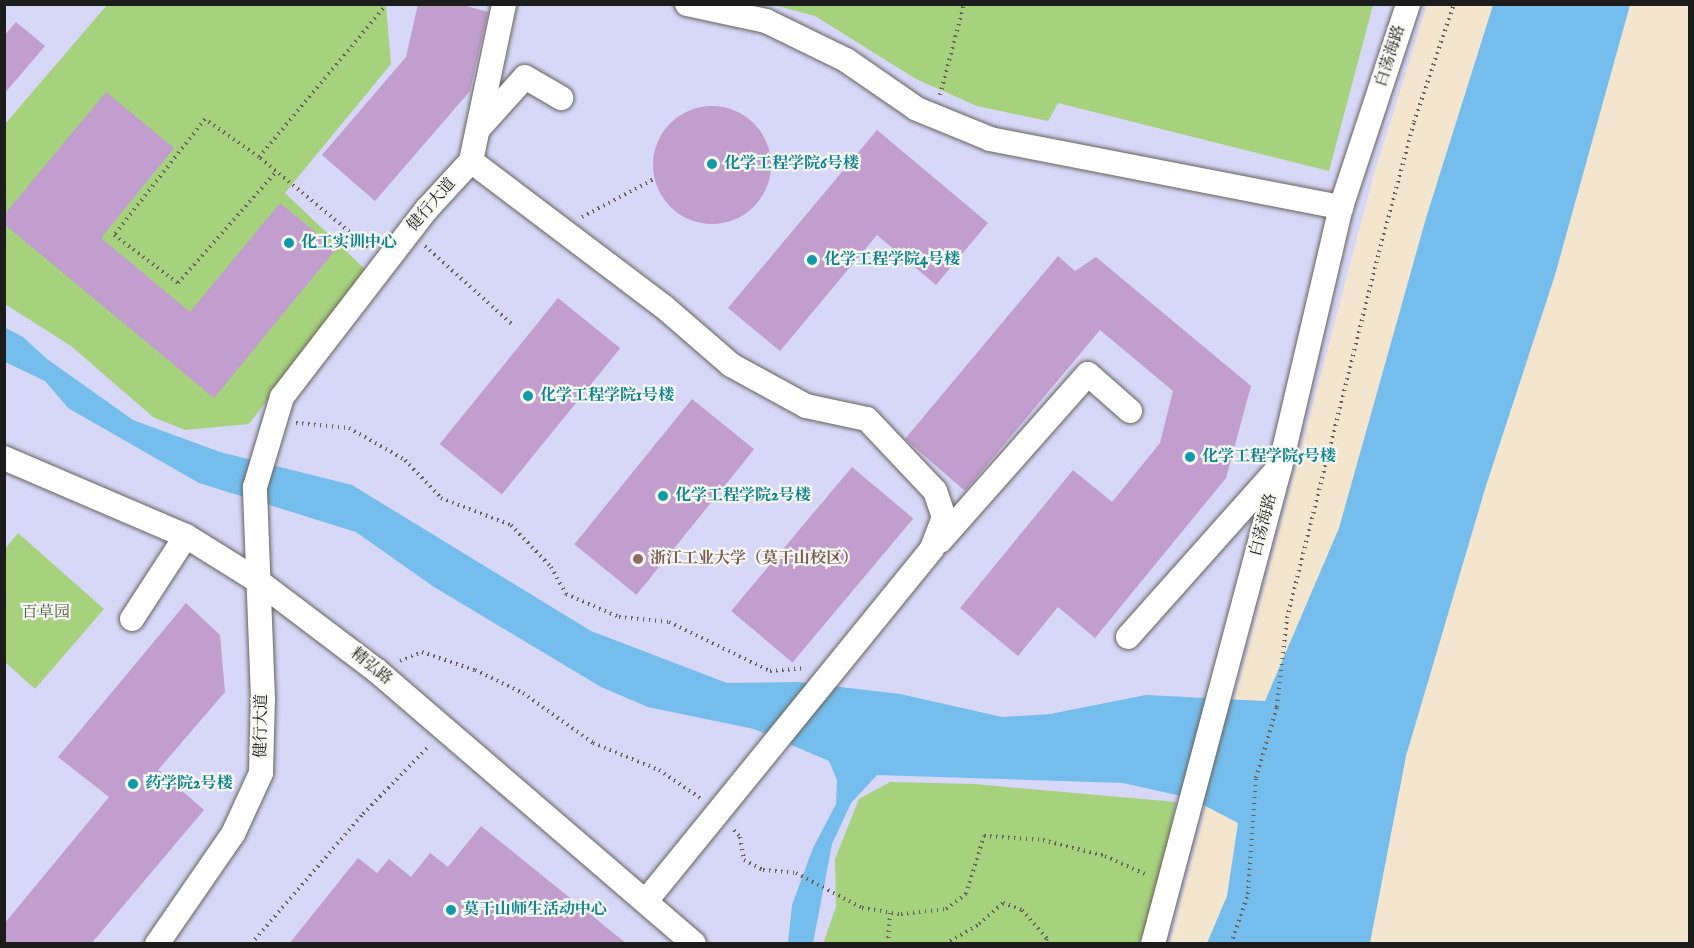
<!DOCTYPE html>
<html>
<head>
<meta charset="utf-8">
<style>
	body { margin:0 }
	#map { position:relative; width:1694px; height:948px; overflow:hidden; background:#f4e5cf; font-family:"IM FELL English","Noto Serif SC",serif }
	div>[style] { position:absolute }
	.built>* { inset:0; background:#d7d7f8 }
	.green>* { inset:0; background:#a6d17d }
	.water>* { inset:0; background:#74bdec }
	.building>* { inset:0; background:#c19ecd; transform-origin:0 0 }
	.round { border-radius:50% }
	.path>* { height:4px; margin-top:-2px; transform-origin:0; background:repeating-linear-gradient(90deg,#68625b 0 1.5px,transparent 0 6px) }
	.roads { filter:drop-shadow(0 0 2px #68625b) drop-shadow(0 0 2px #68625b) }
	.minor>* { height:24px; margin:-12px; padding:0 12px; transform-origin:12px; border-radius:12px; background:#fff }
	.dots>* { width:16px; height:16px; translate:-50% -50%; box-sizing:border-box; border:3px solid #f6f6f2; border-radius:50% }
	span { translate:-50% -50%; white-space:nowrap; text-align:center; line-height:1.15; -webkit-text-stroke:4.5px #f6f6f2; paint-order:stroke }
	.street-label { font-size:16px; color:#1c1c1c }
	.culture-label { font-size:16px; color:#0d838f; font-weight:700 }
	.left { translate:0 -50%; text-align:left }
	.education-label { font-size:16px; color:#785e54; font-weight:700 }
	.park-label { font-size:16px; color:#4c5b3e }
	.frame { position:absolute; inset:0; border:6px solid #1c1c1c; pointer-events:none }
</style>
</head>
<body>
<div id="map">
	<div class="built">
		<div style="clip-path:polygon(5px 5px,1427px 5px,1374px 174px,1170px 943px,5px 944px)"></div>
	</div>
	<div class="green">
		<div style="clip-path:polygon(107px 5px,386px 5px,391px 64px,285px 193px,367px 271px,249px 424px,185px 430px,153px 417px,71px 346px,5px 304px,5px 124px)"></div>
		<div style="clip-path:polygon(774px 5px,1373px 4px,1373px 5px,1329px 171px,1058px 103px,1048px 121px,977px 106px,916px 79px,815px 16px)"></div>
		<div style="clip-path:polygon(18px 533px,104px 609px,35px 689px,5px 662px,5px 549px)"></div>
		<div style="clip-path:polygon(890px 782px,974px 784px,1176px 802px,1154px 909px,1139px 943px,823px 944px,836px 907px,835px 859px,859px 799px)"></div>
	</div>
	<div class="water">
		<div style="clip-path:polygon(1493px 5px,1630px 5px,1555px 275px,1485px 489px,1406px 756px,1370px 943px,1207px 943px,1227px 896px,1238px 823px,1190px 798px,1123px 783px,877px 775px,851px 803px,832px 844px,813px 943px,788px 943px,792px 905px,813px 848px,836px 804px,837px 780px,829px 761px,754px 729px,648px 707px,601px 687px,434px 587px,356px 532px,199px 483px,68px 408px,45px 381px,5px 362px,4px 327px,23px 337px,47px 359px,133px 420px,220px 452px,352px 485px,591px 631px,727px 683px,798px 682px,900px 694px,1002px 717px,1050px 714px,1146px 695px,1265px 701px,1339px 528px,1426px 218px)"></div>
	</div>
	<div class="building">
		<div style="clip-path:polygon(418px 4px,459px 4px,488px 12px,470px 91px,375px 201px,322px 155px,406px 57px)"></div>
		<div style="clip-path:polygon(16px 22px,45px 46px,4px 94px,4px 36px)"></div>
		<div style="clip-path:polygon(106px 92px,174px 148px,101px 238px,190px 312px,280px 203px,336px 249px,214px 398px,4px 224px,4px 215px)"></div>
		<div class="round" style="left:653px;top:106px;width:118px;height:118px"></div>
		<div style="clip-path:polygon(877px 130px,988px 223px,936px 285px,877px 235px,780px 351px,728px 308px)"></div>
		<div style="clip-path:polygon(1058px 256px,1075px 271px,1096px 257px,1251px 386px,1226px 478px,1095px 638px,1058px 607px,1018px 656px,960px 608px,1073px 470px,1112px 502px,1160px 443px,1173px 391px,1100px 330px,965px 491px,905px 439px)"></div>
		<div style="left:558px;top:298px;width:80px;height:188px;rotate:39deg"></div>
		<div style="left:692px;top:399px;width:80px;height:187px;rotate:39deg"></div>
		<div style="left:852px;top:467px;width:80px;height:188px;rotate:40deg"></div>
		<div style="clip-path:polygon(186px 603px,220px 635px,225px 692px,158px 770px,204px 810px,91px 944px,4px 944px,4px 924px,109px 797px,58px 757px)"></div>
		<div style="clip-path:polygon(481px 826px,627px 944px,289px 944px,358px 858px,377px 873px,389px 859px,411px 877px,430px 853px,448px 867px)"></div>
	</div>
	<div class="path">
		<div style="left:940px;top:95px;width:94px;rotate:-75.2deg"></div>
		<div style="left:259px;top:157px;width:66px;rotate:-144.9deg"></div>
		<div style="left:205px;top:119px;width:147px;rotate:128.1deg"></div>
		<div style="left:114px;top:235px;width:80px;rotate:36.9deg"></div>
		<div style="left:178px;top:283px;width:148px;rotate:-48.6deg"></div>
		<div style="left:582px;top:217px;width:81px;rotate:-27.8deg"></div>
		<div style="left:425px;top:246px;width:120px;rotate:42deg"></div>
		<div style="left:368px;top:247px;width:141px;rotate:-140.5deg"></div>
		<div style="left:259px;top:157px;width:199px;rotate:-50.1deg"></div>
		<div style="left:296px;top:423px;width:53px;rotate:5.4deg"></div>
		<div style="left:349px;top:428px;width:64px;rotate:29.7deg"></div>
		<div style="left:405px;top:460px;width:52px;rotate:46.5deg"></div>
		<div style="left:441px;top:498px;width:75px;rotate:21.1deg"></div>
		<div style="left:511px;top:525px;width:58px;rotate:46.4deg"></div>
		<div style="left:551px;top:567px;width:31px;rotate:61deg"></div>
		<div style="left:566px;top:594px;width:58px;rotate:23.5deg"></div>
		<div style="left:619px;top:617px;width:50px;rotate:5.7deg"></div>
		<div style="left:669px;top:622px;width:112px;rotate:25.9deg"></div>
		<div style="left:770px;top:671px;width:35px;rotate:-5deg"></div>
		<div style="left:400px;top:661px;width:24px;rotate:-22deg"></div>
		<div style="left:422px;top:652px;width:56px;rotate:18.8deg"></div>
		<div style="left:475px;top:670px;width:53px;rotate:25.6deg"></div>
		<div style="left:523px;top:693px;width:86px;rotate:35.5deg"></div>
		<div style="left:593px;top:743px;width:71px;rotate:22.2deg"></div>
		<div style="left:659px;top:770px;width:50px;rotate:34.3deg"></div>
		<div style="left:734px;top:830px;width:9px;rotate:49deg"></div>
		<div style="left:740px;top:837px;width:23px;rotate:80deg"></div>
		<div style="left:744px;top:860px;width:21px;rotate:28deg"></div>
		<div style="left:763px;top:870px;width:33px;rotate:5deg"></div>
		<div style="left:796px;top:873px;width:75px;rotate:27.9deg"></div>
		<div style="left:862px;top:908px;width:39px;rotate:9deg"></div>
		<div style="left:901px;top:914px;width:45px;rotate:-6.3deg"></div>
		<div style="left:946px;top:909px;width:25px;rotate:-37deg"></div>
		<div style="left:966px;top:894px;width:61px;rotate:-72.8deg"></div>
		<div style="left:984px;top:836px;width:59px;rotate:3.9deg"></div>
		<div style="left:1043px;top:840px;width:64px;rotate:14.5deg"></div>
		<div style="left:1105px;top:856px;width:46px;rotate:24.3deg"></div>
		<div style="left:251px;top:944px;width:172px;rotate:-49.3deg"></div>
		<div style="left:363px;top:814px;width:95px;rotate:-45.9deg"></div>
		<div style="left:888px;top:944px;width:31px;rotate:-86deg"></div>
		<div style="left:945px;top:944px;width:39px;rotate:-30deg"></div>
		<div style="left:979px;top:924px;width:32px;rotate:-41deg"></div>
		<div style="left:1003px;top:903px;width:20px;rotate:20deg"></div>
		<div style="left:1022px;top:910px;width:38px;rotate:49deg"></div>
		<div style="left:1047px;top:939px;width:5px;rotate:112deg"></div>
		<div style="left:1231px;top:944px;width:53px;rotate:-71.2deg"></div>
		<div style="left:1248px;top:894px;width:116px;rotate:-86.1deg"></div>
		<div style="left:1256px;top:778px;width:74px;rotate:-73.5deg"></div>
		<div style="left:1277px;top:707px;width:90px;rotate:-83.6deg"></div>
		<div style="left:1287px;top:618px;width:377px;rotate:-75.9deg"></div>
		<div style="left:1379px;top:252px;width:135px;rotate:-74.9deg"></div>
		<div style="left:1414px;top:122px;width:125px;rotate:-71.3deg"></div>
	</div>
	<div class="roads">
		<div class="minor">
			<div style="left:687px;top:4px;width:81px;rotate:12.1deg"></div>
			<div style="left:766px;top:21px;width:89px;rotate:26deg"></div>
			<div style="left:846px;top:60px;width:86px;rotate:34.6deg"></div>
			<div style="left:917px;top:109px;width:79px;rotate:22.3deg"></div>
			<div style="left:990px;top:139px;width:358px;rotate:11deg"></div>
			<div style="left:480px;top:127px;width:67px;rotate:-48deg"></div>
			<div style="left:525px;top:77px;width:42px;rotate:30.3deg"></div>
			<div style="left:471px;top:161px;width:241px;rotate:37.1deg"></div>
			<div style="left:663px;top:306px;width:90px;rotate:40.9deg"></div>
			<div style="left:731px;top:365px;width:85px;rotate:28.7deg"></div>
			<div style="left:806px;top:406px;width:62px;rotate:12deg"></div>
			<div style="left:867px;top:419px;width:99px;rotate:46.6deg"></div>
			<div style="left:935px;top:491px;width:28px;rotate:71deg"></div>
			<div style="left:944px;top:517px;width:34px;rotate:111deg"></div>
			<div style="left:932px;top:549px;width:454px;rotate:129.1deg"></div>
			<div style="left:4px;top:458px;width:198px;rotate:23.2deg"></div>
			<div style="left:186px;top:536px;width:85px;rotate:32deg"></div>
			<div style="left:258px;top:581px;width:149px;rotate:37.1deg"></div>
			<div style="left:377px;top:671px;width:418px;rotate:40.7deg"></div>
			<div style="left:940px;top:541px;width:223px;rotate:-48.5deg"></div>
			<div style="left:1088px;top:374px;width:56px;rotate:41.4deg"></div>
			<div style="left:132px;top:619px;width:99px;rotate:-57deg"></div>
			<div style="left:1128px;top:637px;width:222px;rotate:-48.3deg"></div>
			<div style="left:157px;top:944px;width:134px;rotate:-55.4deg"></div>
			<div style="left:233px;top:834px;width:67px;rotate:-65.3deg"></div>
			<div style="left:261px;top:773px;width:74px;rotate:-88.5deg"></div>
			<div style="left:263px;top:699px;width:212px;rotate:-92.2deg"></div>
			<div style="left:255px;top:487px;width:94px;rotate:-73.3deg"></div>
			<div style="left:282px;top:397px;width:237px;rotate:-52.4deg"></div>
			<div style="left:427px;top:209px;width:65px;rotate:-47.5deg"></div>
			<div style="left:471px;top:161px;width:160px;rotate:-78.1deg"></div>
			<div style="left:1153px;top:944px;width:494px;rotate:-75.1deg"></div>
			<div style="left:1280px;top:467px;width:267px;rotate:-76.8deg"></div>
			<div style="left:1341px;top:207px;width:214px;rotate:-71.7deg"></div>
		</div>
	</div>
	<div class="dots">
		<div style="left:712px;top:164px;background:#0f9aa8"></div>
		<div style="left:289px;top:243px;background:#0f9aa8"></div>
		<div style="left:812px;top:260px;background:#0f9aa8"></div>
		<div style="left:528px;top:396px;background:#0f9aa8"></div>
		<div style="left:1190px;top:457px;background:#0f9aa8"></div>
		<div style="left:663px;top:496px;background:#0f9aa8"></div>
		<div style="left:638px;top:559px;background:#8d6e63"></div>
		<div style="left:133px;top:784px;background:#0f9aa8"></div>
		<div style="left:451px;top:910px;background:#0f9aa8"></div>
	</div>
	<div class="street-label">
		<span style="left:1391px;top:56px;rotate:-72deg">白荡海路</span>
		<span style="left:432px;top:205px;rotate:-49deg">健行大道</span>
		<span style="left:1264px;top:525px;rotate:-75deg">白荡海路</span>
		<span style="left:371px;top:667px;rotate:39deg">精弘路</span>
		<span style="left:262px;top:726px;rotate:-89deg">健行大道</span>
	</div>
	<div class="culture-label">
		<span class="left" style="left:724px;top:164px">化学工程学院6号楼</span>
		<span class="left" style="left:301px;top:243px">化工实训中心</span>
		<span class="left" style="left:824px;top:260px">化学工程学院4号楼</span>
		<span class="left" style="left:540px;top:396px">化学工程学院1号楼</span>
		<span class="left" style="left:1202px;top:457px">化学工程学院5号楼</span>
		<span class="left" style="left:675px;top:496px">化学工程学院2号楼</span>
		<span class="left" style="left:145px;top:784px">药学院2号楼</span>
		<span class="left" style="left:463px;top:910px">莫干山师生活动中心</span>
	</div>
	<div class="education-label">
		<span class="left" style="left:650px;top:559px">浙江工业大学（莫干山校区）</span>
	</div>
	<div class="park-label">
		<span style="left:46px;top:613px">百草园</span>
	</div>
	<div class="frame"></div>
</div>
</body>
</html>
